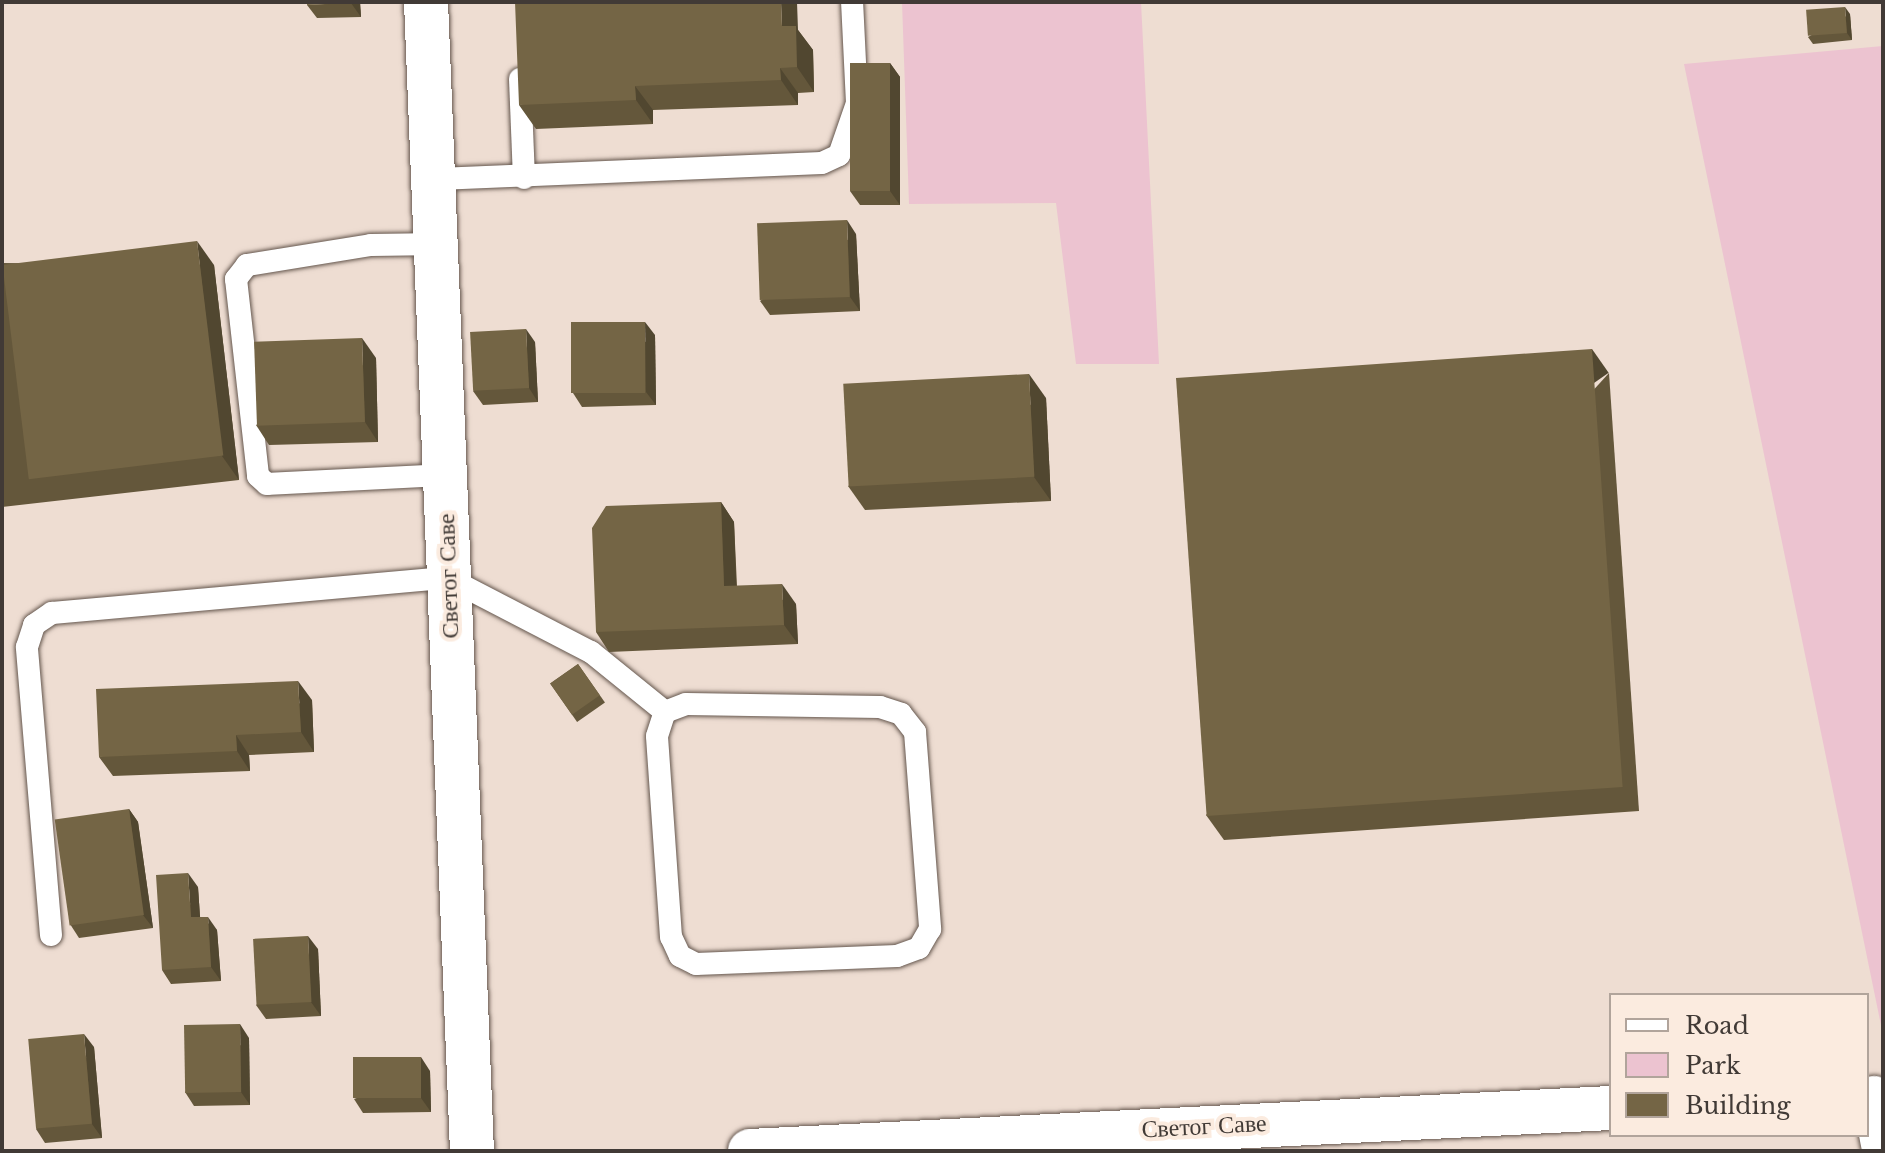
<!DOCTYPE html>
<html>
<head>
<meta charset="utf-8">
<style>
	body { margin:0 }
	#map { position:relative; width:1885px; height:1153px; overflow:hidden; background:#eeddd2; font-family:"Libre Baskerville",serif }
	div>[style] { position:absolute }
	.green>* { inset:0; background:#ecc3d0 }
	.roads { filter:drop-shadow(0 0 2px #64564d) drop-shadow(0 0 2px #64564d) }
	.service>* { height:22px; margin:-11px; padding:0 11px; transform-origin:11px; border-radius:11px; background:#fff }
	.minor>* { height:44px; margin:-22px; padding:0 22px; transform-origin:22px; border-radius:22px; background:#fff }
	.wall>* { inset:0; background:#64573b; transform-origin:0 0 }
	.shaded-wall>* { inset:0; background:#514730; transform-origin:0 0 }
	.building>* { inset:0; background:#746545; transform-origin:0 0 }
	span { translate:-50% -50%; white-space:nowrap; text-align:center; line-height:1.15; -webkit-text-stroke:8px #fbebdf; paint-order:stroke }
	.street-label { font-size:24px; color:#413a36 }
	.frame { position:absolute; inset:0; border:4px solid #413a36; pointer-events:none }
	.legend { position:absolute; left:1609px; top:993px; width:260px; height:144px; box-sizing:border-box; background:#fbebdf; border:2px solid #b1a49b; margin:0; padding:10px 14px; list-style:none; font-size:24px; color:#413a36 }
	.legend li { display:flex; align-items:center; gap:16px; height:40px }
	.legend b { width:40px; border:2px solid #b1a49b }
</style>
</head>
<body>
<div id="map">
	<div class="green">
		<div style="clip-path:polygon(902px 2px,1141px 2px,1159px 364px,1076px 364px,1056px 203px,909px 204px)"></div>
		<div style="clip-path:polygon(1883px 46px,1883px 1035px,1684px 64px)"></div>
	</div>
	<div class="roads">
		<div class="service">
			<div style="left:520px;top:79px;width:99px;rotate:87.7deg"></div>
			<div style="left:438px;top:179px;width:384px;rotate:-2.4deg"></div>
			<div style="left:822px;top:163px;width:19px;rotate:-25deg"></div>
			<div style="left:839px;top:155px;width:55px;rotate:-70.9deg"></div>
			<div style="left:857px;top:103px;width:101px;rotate:-92.8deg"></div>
			<div style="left:441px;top:244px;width:70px;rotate:179.2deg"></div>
			<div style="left:371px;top:245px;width:126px;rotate:170.8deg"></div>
			<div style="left:247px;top:265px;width:18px;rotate:128deg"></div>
			<div style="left:236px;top:279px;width:198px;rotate:83.6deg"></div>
			<div style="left:258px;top:476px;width:12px;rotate:42deg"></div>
			<div style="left:267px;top:484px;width:179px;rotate:-2.9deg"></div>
			<div style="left:51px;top:935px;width:289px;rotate:-94.8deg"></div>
			<div style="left:27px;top:647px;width:23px;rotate:-72deg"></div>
			<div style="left:34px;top:625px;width:22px;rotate:-34deg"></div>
			<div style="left:52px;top:613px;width:398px;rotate:-5.1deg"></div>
			<div style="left:448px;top:578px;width:161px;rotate:27.4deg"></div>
			<div style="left:591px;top:652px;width:95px;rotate:39deg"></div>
			<div style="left:665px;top:712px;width:22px;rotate:-21deg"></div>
			<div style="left:686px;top:704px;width:194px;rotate:0.9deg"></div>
			<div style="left:880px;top:707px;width:22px;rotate:18deg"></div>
			<div style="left:901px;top:714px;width:23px;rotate:52deg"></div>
			<div style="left:915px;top:732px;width:198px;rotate:85.6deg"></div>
			<div style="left:930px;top:929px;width:22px;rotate:120deg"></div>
			<div style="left:919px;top:948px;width:23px;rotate:160deg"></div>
			<div style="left:897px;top:956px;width:201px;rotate:177.7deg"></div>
			<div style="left:696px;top:964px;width:18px;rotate:-153deg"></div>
			<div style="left:680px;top:956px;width:21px;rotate:-115deg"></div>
			<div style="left:671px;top:937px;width:201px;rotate:-94deg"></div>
			<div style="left:657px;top:736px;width:25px;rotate:-72deg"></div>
		</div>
		<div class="minor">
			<div style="left:426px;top:2px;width:1150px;rotate:87.71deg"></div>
			<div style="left:1874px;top:1098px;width:47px;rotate:78.9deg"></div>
			<div style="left:750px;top:1151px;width:862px;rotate:-2.86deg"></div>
		</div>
	</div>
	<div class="wall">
		<div style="clip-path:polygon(360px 2px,361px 17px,317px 18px,307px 5px)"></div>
		<div style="clip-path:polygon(1850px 14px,1852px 40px,1813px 44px,1808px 37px)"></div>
		<div style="clip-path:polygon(798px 30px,813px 50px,814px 92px,798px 93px,798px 105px,653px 110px,653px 124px,536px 129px,519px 105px)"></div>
		<div style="clip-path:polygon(890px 63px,900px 77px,900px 205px,860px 205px,850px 191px)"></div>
		<div style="clip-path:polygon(856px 234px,860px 311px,770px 315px,760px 301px)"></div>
		<div style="clip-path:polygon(2px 263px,214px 265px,239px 480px,2px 507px)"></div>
		<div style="clip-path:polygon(655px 335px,656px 405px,582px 407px,573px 393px)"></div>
		<div style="clip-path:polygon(535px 342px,538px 402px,483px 405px,473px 391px)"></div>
		<div style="clip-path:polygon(376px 358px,378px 442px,269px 445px,256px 425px)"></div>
		<div style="clip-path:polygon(1609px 373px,1639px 811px,1224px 840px,1206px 815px)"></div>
		<div style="clip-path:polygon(1046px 398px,1051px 501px,865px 510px,848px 486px)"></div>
		<div style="clip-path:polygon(721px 502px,734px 522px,737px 586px,796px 604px,798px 644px,609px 652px,596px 632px)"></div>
		<div style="left:578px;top:664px;width:47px;height:34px;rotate:55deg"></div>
		<div style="clip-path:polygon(312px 700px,314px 752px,249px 755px,250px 771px,113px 776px,99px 757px)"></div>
		<div style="clip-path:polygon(129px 809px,138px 822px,153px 928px,79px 938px,70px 924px)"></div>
		<div style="clip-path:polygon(198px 887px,200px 917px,217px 930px,221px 981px,171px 984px,162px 970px)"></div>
		<div style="clip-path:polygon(318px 949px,321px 1016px,266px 1019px,256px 1005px)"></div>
		<div style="clip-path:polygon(249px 1038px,250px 1105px,194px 1106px,185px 1092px)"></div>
		<div style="clip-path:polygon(94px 1047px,102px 1138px,45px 1143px,36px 1129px)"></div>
		<div style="clip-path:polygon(430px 1071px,431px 1112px,363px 1113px,354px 1099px)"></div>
	</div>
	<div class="shaded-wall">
		<div style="clip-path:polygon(351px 2px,360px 2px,361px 17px,351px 3px)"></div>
		<div style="clip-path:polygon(781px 2px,797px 2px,798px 30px,813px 50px,814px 92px,797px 67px,782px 26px)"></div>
		<div style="clip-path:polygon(1845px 7px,1850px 14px,1852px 40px,1847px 33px)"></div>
		<div style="clip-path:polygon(890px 63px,900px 77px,900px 205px,890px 191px)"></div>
		<div style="clip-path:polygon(780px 68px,798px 93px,798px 105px,781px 80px)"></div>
		<div style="clip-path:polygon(635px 86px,653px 110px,653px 124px,636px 100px)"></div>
		<div style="clip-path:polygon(847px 220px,856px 234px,860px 311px,850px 297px)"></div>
		<div style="clip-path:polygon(197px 241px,214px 265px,239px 480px,222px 456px)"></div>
		<div style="clip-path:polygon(645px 322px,655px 335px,656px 405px,646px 392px)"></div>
		<div style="clip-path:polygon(526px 329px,535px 342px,538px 402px,529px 388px)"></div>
		<div style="clip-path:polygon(362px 338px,376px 358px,378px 442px,365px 422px)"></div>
		<div style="left:1592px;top:349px;width:29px;height:439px;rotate:55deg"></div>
		<div style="clip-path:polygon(1029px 374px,1046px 398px,1051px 501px,1034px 477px)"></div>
		<div style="clip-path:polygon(721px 502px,734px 522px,737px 606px,724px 586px)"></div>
		<div style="clip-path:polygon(782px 584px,796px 604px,798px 644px,784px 625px)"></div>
		<div style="clip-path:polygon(298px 681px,312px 700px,314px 752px,301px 732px)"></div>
		<div style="clip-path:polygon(236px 735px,249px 755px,250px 771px,237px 751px)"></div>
		<div style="clip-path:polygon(129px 809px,138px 822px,153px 928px,143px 915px)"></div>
		<div style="clip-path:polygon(188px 873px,198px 887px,201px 931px,191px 917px)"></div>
		<div style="clip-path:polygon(208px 917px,217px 930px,221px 981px,211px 967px)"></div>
		<div style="clip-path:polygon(308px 936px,318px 949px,321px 1016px,311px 1002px)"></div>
		<div style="clip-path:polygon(240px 1024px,249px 1038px,250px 1105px,241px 1092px)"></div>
		<div style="clip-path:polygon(84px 1034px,94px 1047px,102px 1138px,92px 1124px)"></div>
		<div style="clip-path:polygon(421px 1057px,430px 1071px,431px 1112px,421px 1098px)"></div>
	</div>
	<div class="building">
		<div style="clip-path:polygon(307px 2px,351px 2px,351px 3px,307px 5px)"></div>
		<div style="clip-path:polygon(515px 2px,781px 2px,782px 26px,796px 26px,797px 67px,780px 68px,781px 80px,635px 86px,636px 100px,519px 105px)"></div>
		<div style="left:1845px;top:7px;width:26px;height:39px;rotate:86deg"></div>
		<div style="left:850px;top:63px;width:40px;height:128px"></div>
		<div style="left:847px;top:220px;width:77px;height:90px;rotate:88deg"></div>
		<div style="left:197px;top:241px;width:216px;height:196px;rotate:83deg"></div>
		<div style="left:571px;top:322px;width:74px;height:71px"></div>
		<div style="left:526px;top:329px;width:59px;height:56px;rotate:87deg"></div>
		<div style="left:362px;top:338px;width:84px;height:108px;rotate:88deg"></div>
		<div style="left:1592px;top:349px;width:439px;height:417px;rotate:86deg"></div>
		<div style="left:1029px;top:374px;width:103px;height:186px;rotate:87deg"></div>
		<div style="clip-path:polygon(721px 502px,724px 586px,782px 584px,784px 625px,596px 632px,592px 528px,606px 506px)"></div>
		<div style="left:578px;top:664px;width:38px;height:34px;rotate:55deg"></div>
		<div style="clip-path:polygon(298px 681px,301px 732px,236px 735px,237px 751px,99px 757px,96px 689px)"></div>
		<div style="left:129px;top:809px;width:107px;height:75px;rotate:82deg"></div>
		<div style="clip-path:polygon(188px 873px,191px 917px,208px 917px,211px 967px,162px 970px,156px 875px)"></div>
		<div style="left:308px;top:936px;width:66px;height:55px;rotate:87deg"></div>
		<div style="left:240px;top:1024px;width:68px;height:56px;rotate:89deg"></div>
		<div style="left:84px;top:1034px;width:90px;height:56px;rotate:85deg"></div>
		<div style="left:421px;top:1057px;width:41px;height:68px;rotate:90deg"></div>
	</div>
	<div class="street-label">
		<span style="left:448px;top:576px;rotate:-92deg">Светог Саве</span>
		<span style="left:1204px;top:1126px;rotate:-3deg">Светог Саве</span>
	</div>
	<div class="frame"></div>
	<ul class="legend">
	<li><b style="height:10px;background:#fff"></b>Road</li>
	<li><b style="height:22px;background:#ecc3d0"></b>Park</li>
	<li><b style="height:22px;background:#746545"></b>Building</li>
	</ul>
</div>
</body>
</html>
